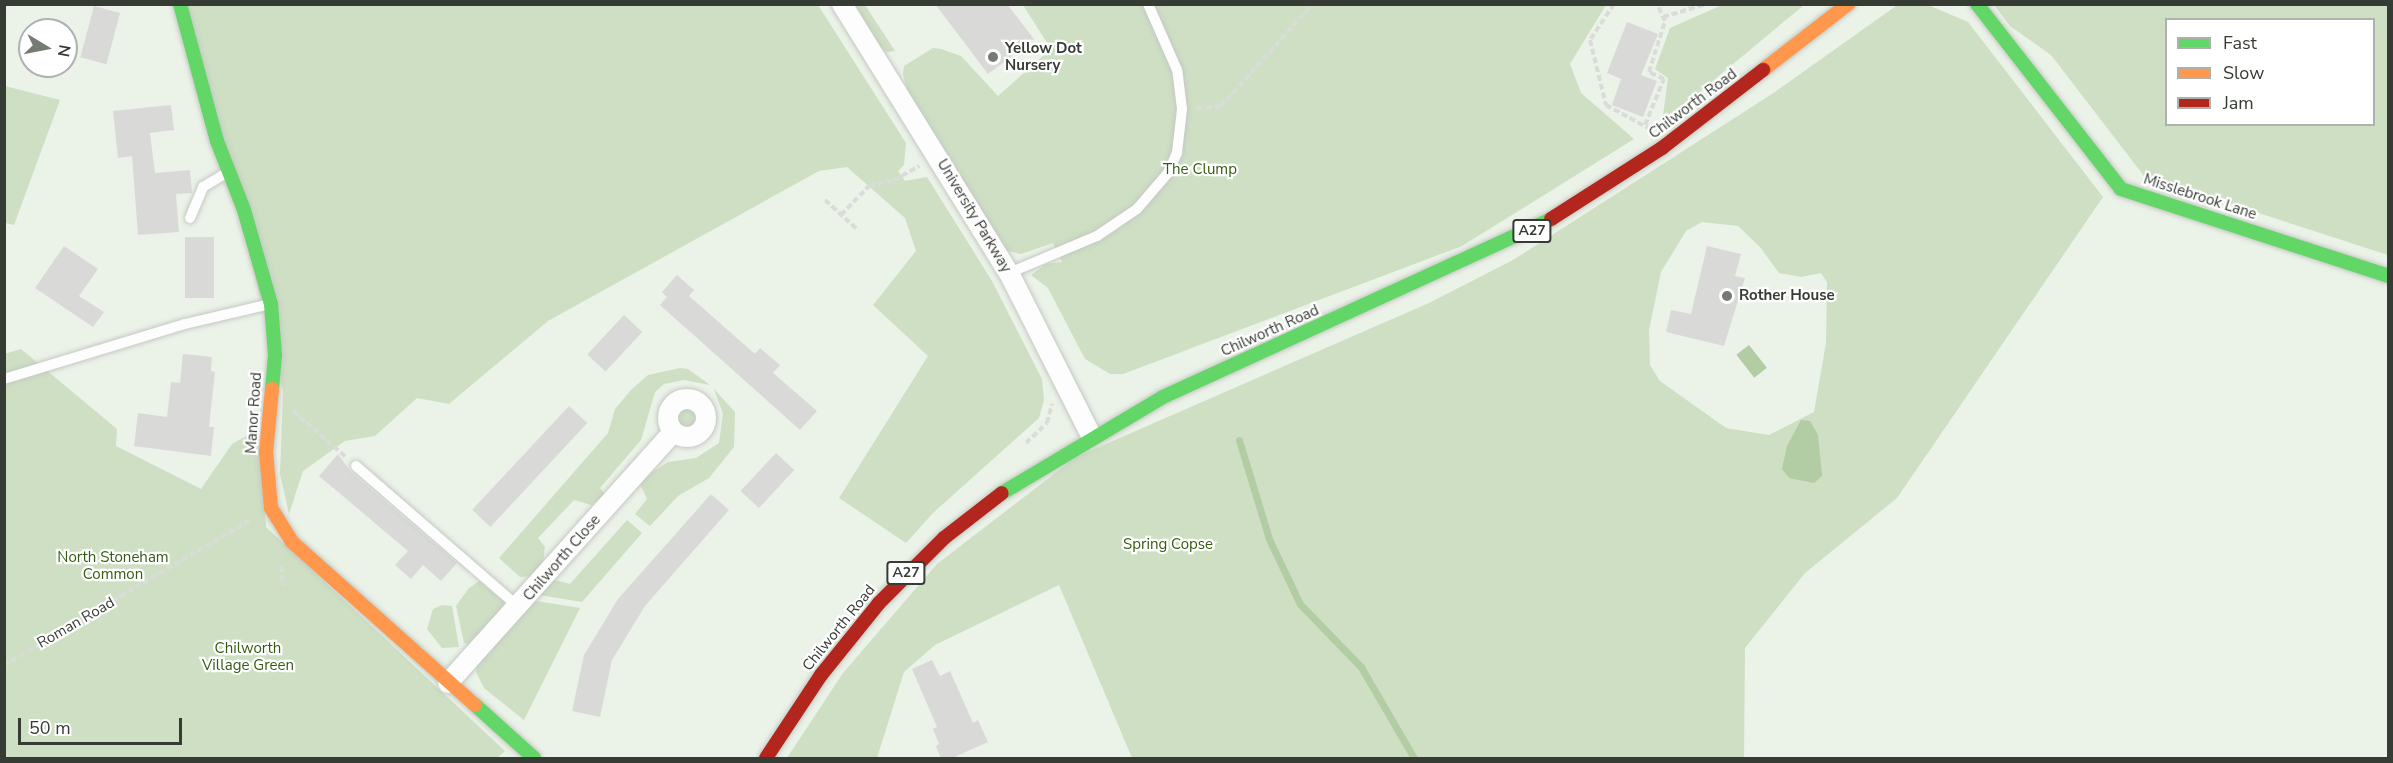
<!DOCTYPE html>
<html>
<head>
<meta charset="utf-8">
<style>
	body { margin:0 }
	#map { position:relative; width:2393px; height:763px; overflow:hidden; background:#ebf2e8; font-family:"Nunito Sans",sans-serif }
	div>[style] { position:absolute }
	.green>* { inset:0; background:#cedfc4 }
	.round { border-radius:50% }
	.water>* { inset:0; background:#b2cca3; transform-origin:0 0 }
	.stream>* { height:7px; margin:-3.5px; padding:0 3.5px; transform-origin:3.5px; border-radius:3.5px; background:#b2cca3 }
	.building>* { inset:0; background:#d9dad8; transform-origin:0 0 }
	.path>* { height:4px; margin-top:-2px; transform-origin:0; background:repeating-linear-gradient(90deg,#dadcda 0 6px,transparent 0 9px) }
	.roads { filter:drop-shadow(0 0 2px #c4c9c2) drop-shadow(0 0 2px #c4c9c2) }
	.lane>* { height:10px; margin:-5px; padding:0 5px; transform-origin:5px; border-radius:5px; background:#fcfdfc }
	.street>* { height:20px; margin:-10px; padding:0 10px; transform-origin:10px; border-radius:10px; background:#fcfdfc }
	.street>.ring { margin:-10px; padding:0; box-sizing:content-box; background:none; border:20px solid #fcfdfc; border-radius:50% }
	.fast>* { height:14px; margin:-7px; padding:0 7px; transform-origin:7px; border-radius:7px; background:#63d668 }
	.slow>* { height:14px; margin:-7px; padding:0 7px; transform-origin:7px; border-radius:7px; background:#ff974d }
	.jam>* { height:14px; margin:-7px; padding:0 7px; transform-origin:7px; border-radius:7px; background:#b3261e }
	.dots>* { width:16px; height:16px; translate:-50% -50%; box-sizing:border-box; border:3px solid #fff; border-radius:50% }
	span { translate:-50% -50%; white-space:nowrap; text-align:center; line-height:1.15; -webkit-text-stroke:4.5px #fff; paint-order:stroke }
	.shield-label span { padding:2px 4px; background:#fff; border:2px solid; border-radius:4px; -webkit-text-stroke-width:0 }
	.shield-label { font-size:14px; color:#363b34; font-weight:700 }
	.poi-label { font-size:15px; color:#363b34; font-weight:700 }
	.left { translate:0 -50%; text-align:left }
	.street-label { font-size:15px; color:#363b34 }
	.park-label { font-size:15px; color:#335c0f }
	.frame { position:absolute; inset:0; border:6px solid #363b34; pointer-events:none }
	.legend { position:absolute; left:2165px; top:18px; width:210px; height:108px; box-sizing:border-box; background:#fff; border:2px solid #afb1ae; margin:0; padding:8px 10px; list-style:none; font-size:18px; color:#363b34 }
	.legend li { display:flex; align-items:center; gap:12px; height:30px }
	.legend b { width:30px; border:2px solid #afb1ae }
	.north { position:absolute; left:18px; top:18px; width:60px; height:60px; box-sizing:border-box; background:#fff; border:2px solid #afb1ae; border-radius:50%; rotate:100deg; font-size:16px; font-weight:700; line-height:24px; text-align:center; color:#363b34 }
	.north::after { content:''; display:block; margin:auto; width:21px; height:27px; background:#757b73; clip-path:polygon(50% 0,100% 100%,50% 72%,0 100%) }
	.scale { position:absolute; left:18px; top:718px; width:164px; height:27px; box-sizing:border-box; border:3px solid #363b34; border-top:0; padding-left:8px; font-size:18px; line-height:21px; white-space:nowrap; color:#363b34; -webkit-text-stroke:4px #fff; paint-order:stroke }
</style>
</head>
<body>
<div id="map">
	<div class="green">
		<div style="clip-path:polygon(188px 5px,818px 5px,906px 143px,904px 165px,898px 171px,905px 181px,927px 177px,992px 281px,1042px 379px,1044px 400px,1039px 418px,933px 513px,906px 543px,839px 498px,928px 356px,873px 305px,916px 251px,905px 218px,847px 167px,819px 171px,548px 321px,449px 404px,417px 398px,375px 436px,345px 441px,303px 471px,289px 514px,280px 474px,283px 391px)"></div>
		<div style="clip-path:polygon(851px 5px,865px 5px,895px 51px,887px 52px,876px 45px)"></div>
		<div style="clip-path:polygon(1023px 5px,1606px 5px,1570px 64px,1581px 93px,1634px 139px,1462px 246px,1123px 374px,1110px 374px,1085px 359px,1048px 288px,1031px 275px,1046px 264px,1062px 262px,1053px 243px,1021px 254px,1007px 251px,908px 92px,903px 74px,904px 66px,933px 48px,941px 49px,961px 56px,998px 96px,1051px 49px)"></div>
		<div style="clip-path:polygon(1722px 5px,1804px 5px,1662px 123px,1668px 78px,1655px 69px,1670px 28px)"></div>
		<div style="clip-path:polygon(evenodd,1928px 5px,1968px 22px,2103px 197px,1897px 498px,1805px 573px,1745px 648px,1744px 758px,1132px 758px,1059px 585px,935px 645px,904px 672px,877px 758px,787px 758px,843px 673px,937px 564px,1076px 457px,1429px 303px,1513px 260px,1772px 94px,1896px 6px,1928px 5px,1702px 222px,1738px 226px,1760px 247px,1779px 273px,1801px 277px,1821px 273px,1827px 282px,1826px 343px,1814px 412px,1769px 435px,1726px 428px,1660px 381px,1650px 365px,1649px 330px,1661px 272px,1686px 231px,1702px 222px)"></div>
		<div style="clip-path:polygon(evenodd,1994px 5px,2388px 5px,2388px 255px,2144px 176px,2051px 55px,2010px 26px,1994px 5px,2166px 20px,2374px 20px,2374px 124px,2166px 124px,2166px 20px)"></div>
		<div style="clip-path:polygon(5px 86px,60px 100px,14px 225px,5px 223px)"></div>
		<div style="clip-path:polygon(21px 349px,117px 429px,116px 446px,201px 489px,232px 444px,259px 429px,266px 527px,505px 751px,497px 758px,5px 758px,4px 354px)"></div>
		<div style="clip-path:polygon(680px 368px,688px 369px,710px 385px,684px 380px,664px 384px,655px 392px,641px 440px,600px 488px,605px 494px,591px 505px,574px 500px,538px 538px,545px 547px,543px 563px,534px 576px,520px 577px,499px 558px,608px 433px,615px 409px,631px 390px,648px 375px)"></div>
		<div style="clip-path:polygon(714px 389px,735px 412px,734px 447px,709px 478px,678px 496px,650px 526px,635px 514px,647px 499px,640px 484px,642px 479px,668px 462px,696px 458px,719px 443px,723px 414px)"></div>
		<div class="round" style="left:675px;top:407px;width:24px;height:24px"></div>
		<div style="clip-path:polygon(627px 520px,642px 533px,582px 602px,539px 595px,548px 578px,570px 584px)"></div>
		<div style="clip-path:polygon(479px 581px,505px 602px,504px 609px,468px 644px,464px 643px,456px 606px,469px 588px)"></div>
		<div style="clip-path:polygon(530px 600px,580px 608px,524px 720px,484px 688px,476px 672px,477px 664px)"></div>
		<div style="clip-path:polygon(442px 605px,452px 606px,459px 647px,442px 648px,427px 629px,433px 609px)"></div>
	</div>
	<div class="water">
		<div style="left:1749px;top:345px;width:29px;height:16px;rotate:52deg"></div>
		<div style="clip-path:polygon(1801px 420px,1810px 421px,1818px 435px,1822px 476px,1814px 483px,1789px 478px,1782px 469px,1787px 446px)"></div>
	</div>
	<div class="stream">
		<div style="left:1239px;top:440px;width:103px;rotate:73.1deg"></div>
		<div style="left:1269px;top:539px;width:72px;rotate:64.5deg"></div>
		<div style="left:1300px;top:604px;width:88px;rotate:45.9deg"></div>
		<div style="left:1361px;top:667px;width:105px;rotate:59.8deg"></div>
	</div>
	<div class="building">
		<div style="clip-path:polygon(935px 4px,1007px 4px,1034px 39px,988px 74px)"></div>
		<div style="left:94px;top:6px;width:27px;height:53px;rotate:15deg"></div>
		<div style="clip-path:polygon(1627px 22px,1658px 34px,1641px 75px,1657px 81px,1643px 117px,1612px 105px,1621px 79px,1607px 73px)"></div>
		<div style="clip-path:polygon(171px 105px,174px 130px,150px 133px,155px 173px,190px 170px,192px 193px,176px 194px,179px 232px,138px 235px,132px 156px,118px 158px,113px 111px)"></div>
		<div style="left:185px;top:237px;width:29px;height:61px"></div>
		<div style="clip-path:polygon(64px 246px,98px 269px,79px 296px,104px 312px,93px 327px,35px 288px)"></div>
		<div style="clip-path:polygon(1707px 246px,1741px 254px,1735px 276px,1745px 278px,1724px 346px,1666px 332px,1671px 310px,1691px 314px)"></div>
		<div style="clip-path:polygon(677px 275px,694px 290px,689px 296px,755px 354px,760px 348px,780px 365px,773px 373px,817px 411px,800px 430px,660px 305px,667px 297px,662px 292px)"></div>
		<div style="left:624px;top:315px;width:25px;height:54px;rotate:43deg"></div>
		<div style="clip-path:polygon(183px 354px,212px 357px,211px 371px,215px 372px,209px 427px,214px 427px,211px 456px,134px 446px,138px 413px,167px 417px,171px 382px,180px 383px)"></div>
		<div style="left:569px;top:406px;width:25px;height:142px;rotate:43deg"></div>
		<div style="left:776px;top:453px;width:25px;height:52px;rotate:43deg"></div>
		<div style="clip-path:polygon(338px 454px,351px 472px,457px 563px,441px 581px,423px 565px,411px 579px,395px 565px,408px 551px,319px 476px)"></div>
		<div style="clip-path:polygon(711px 494px,729px 510px,645px 606px,612px 660px,600px 717px,572px 711px,584px 655px,618px 599px)"></div>
		<div style="clip-path:polygon(932px 660px,940px 676px,950px 671px,973px 723px,978px 720px,988px 742px,950px 759px,941px 759px,936px 746px,939px 744px,933px 729px,937px 727px,912px 669px)"></div>
	</div>
	<div class="path">
		<div style="left:1614px;top:4px;width:43px;rotate:123.7deg"></div>
		<div style="left:1590px;top:40px;width:67px;rotate:76.2deg"></div>
		<div style="left:1606px;top:105px;width:48px;rotate:28.7deg"></div>
		<div style="left:1663px;top:17px;width:45px;rotate:-16.8deg"></div>
		<div style="left:1197px;top:108px;width:24px;rotate:-5deg"></div>
		<div style="left:1221px;top:106px;width:137px;rotate:-48deg"></div>
		<div style="left:1645px;top:125px;width:50px;rotate:-67.6deg"></div>
		<div style="left:1664px;top:79px;width:17px;rotate:-155deg"></div>
		<div style="left:1649px;top:72px;width:53px;rotate:-72.6deg"></div>
		<div style="left:1665px;top:21px;width:19px;rotate:-115deg"></div>
		<div style="left:825px;top:200px;width:45px;rotate:42.3deg"></div>
		<div style="left:841px;top:215px;width:40px;rotate:-46deg"></div>
		<div style="left:869px;top:186px;width:26px;rotate:-13deg"></div>
		<div style="left:894px;top:180px;width:29px;rotate:-29deg"></div>
		<div style="left:293px;top:411px;width:70px;rotate:41deg"></div>
		<div style="left:1026px;top:443px;width:29px;rotate:-44deg"></div>
		<div style="left:1047px;top:423px;width:20px;rotate:-75deg"></div>
		<div style="left:281px;top:566px;width:20px;rotate:84deg"></div>
		<div style="left:4px;top:665px;width:288px;rotate:-30.5deg"></div>
	</div>
	<div class="roads">
		<div class="lane">
			<div style="left:190px;top:218px;width:34px;rotate:-67deg"></div>
			<div style="left:203px;top:187px;width:29px;rotate:-31deg"></div>
			<div style="left:1009px;top:273px;width:95px;rotate:-22.8deg"></div>
			<div style="left:1097px;top:236px;width:48px;rotate:-34deg"></div>
			<div style="left:1137px;top:209px;width:48px;rotate:-49.3deg"></div>
			<div style="left:1168px;top:173px;width:22px;rotate:-66deg"></div>
			<div style="left:1177px;top:153px;width:44px;rotate:-83.5deg"></div>
			<div style="left:1182px;top:109px;width:39px;rotate:-97deg"></div>
			<div style="left:1177px;top:70px;width:72px;rotate:-113.7deg"></div>
			<div style="left:4px;top:379px;width:189px;rotate:-16.9deg"></div>
			<div style="left:185px;top:324px;width:87px;rotate:-13.2deg"></div>
			<div style="left:356px;top:466px;width:216px;rotate:40.9deg"></div>
		</div>
		<div class="street">
			<div style="left:842px;top:4px;width:317px;rotate:58.2deg"></div>
			<div style="left:1009px;top:273px;width:182px;rotate:63.2deg"></div>
			<div class="ring" style="left:668px;top:399px;width:18px;height:18px"></div>
			<div style="left:448px;top:683px;width:337px;rotate:-48.1deg"></div>
		</div>
		<div class="fast">
			<div style="left:180px;top:4px;width:142px;rotate:74.9deg"></div>
			<div style="left:217px;top:141px;width:74px;rotate:68.6deg"></div>
			<div style="left:244px;top:210px;width:98px;rotate:74deg"></div>
			<div style="left:271px;top:304px;width:51px;rotate:85.5deg"></div>
			<div style="left:275px;top:355px;width:34px;rotate:95deg"></div>
			<div style="left:1977px;top:4px;width:234px;rotate:52.1deg"></div>
			<div style="left:2121px;top:189px;width:281px;rotate:18deg"></div>
			<div style="left:1002px;top:493px;width:187px;rotate:-30.8deg"></div>
			<div style="left:1163px;top:397px;width:427px;rotate:-24.6deg"></div>
			<div style="left:475px;top:705px;width:79px;rotate:41.9deg"></div>
		</div>
		<div class="slow">
			<div style="left:1763px;top:70px;width:108px;rotate:-37.8deg"></div>
			<div style="left:272px;top:389px;width:63px;rotate:95.4deg"></div>
			<div style="left:266px;top:452px;width:56px;rotate:84.9deg"></div>
			<div style="left:271px;top:508px;width:40px;rotate:58deg"></div>
			<div style="left:292px;top:542px;width:245px;rotate:41.7deg"></div>
		</div>
		<div class="jam">
			<div style="left:1551px;top:219px;width:132px;rotate:-32.6deg"></div>
			<div style="left:1662px;top:148px;width:128px;rotate:-37.7deg"></div>
			<div style="left:766px;top:758px;width:100px;rotate:-56.5deg"></div>
			<div style="left:821px;top:675px;width:92px;rotate:-51.1deg"></div>
			<div style="left:879px;top:603px;width:92px;rotate:-45deg"></div>
			<div style="left:944px;top:538px;width:73px;rotate:-37.8deg"></div>
		</div>
	</div>
	<div class="dots">
		<div style="left:993px;top:57px;background:#757b73"></div>
		<div style="left:1727px;top:296px;background:#757b73"></div>
	</div>
	<div class="shield-label">
		<span style="left:1532px;top:231px">A27</span>
		<span style="left:906px;top:573px">A27</span>
	</div>
	<div class="poi-label">
		<span class="left" style="left:1005px;top:57px">Yellow Dot<br>Nursery</span>
		<span class="left" style="left:1739px;top:296px">Rother House</span>
	</div>
	<div class="street-label">
		<span style="left:1693px;top:104px;rotate:-37deg">Chilworth Road</span>
		<span style="left:2200px;top:197px;rotate:18deg">Misslebrook Lane</span>
		<span style="left:974px;top:216px;rotate:59deg">University Parkway</span>
		<span style="left:1270px;top:331px;rotate:-24deg">Chilworth Road</span>
		<span style="left:254px;top:413px;rotate:-86deg">Manor Road</span>
		<span style="left:562px;top:558px;rotate:-49deg">Chilworth Close</span>
		<span style="left:76px;top:623px;rotate:-30deg">Roman Road</span>
		<span style="left:839px;top:628px;rotate:-51deg">Chilworth Road</span>
	</div>
	<div class="park-label">
		<span style="left:1200px;top:170px">The Clump</span>
		<span style="left:1168px;top:545px">Spring Copse</span>
		<span style="left:113px;top:566px">North Stoneham<br>Common</span>
		<span style="left:248px;top:657px">Chilworth<br>Village Green</span>
	</div>
	<div class="frame"></div>
	<ul class="legend">
	<li><b style="height:8px;background:#63d668"></b>Fast</li>
	<li><b style="height:8px;background:#ff974d"></b>Slow</li>
	<li><b style="height:8px;background:#b3261e"></b>Jam</li>
	</ul>
	<div class="north">N</div>
	<div class="scale">50 m</div>
</div>
</body>
</html>
